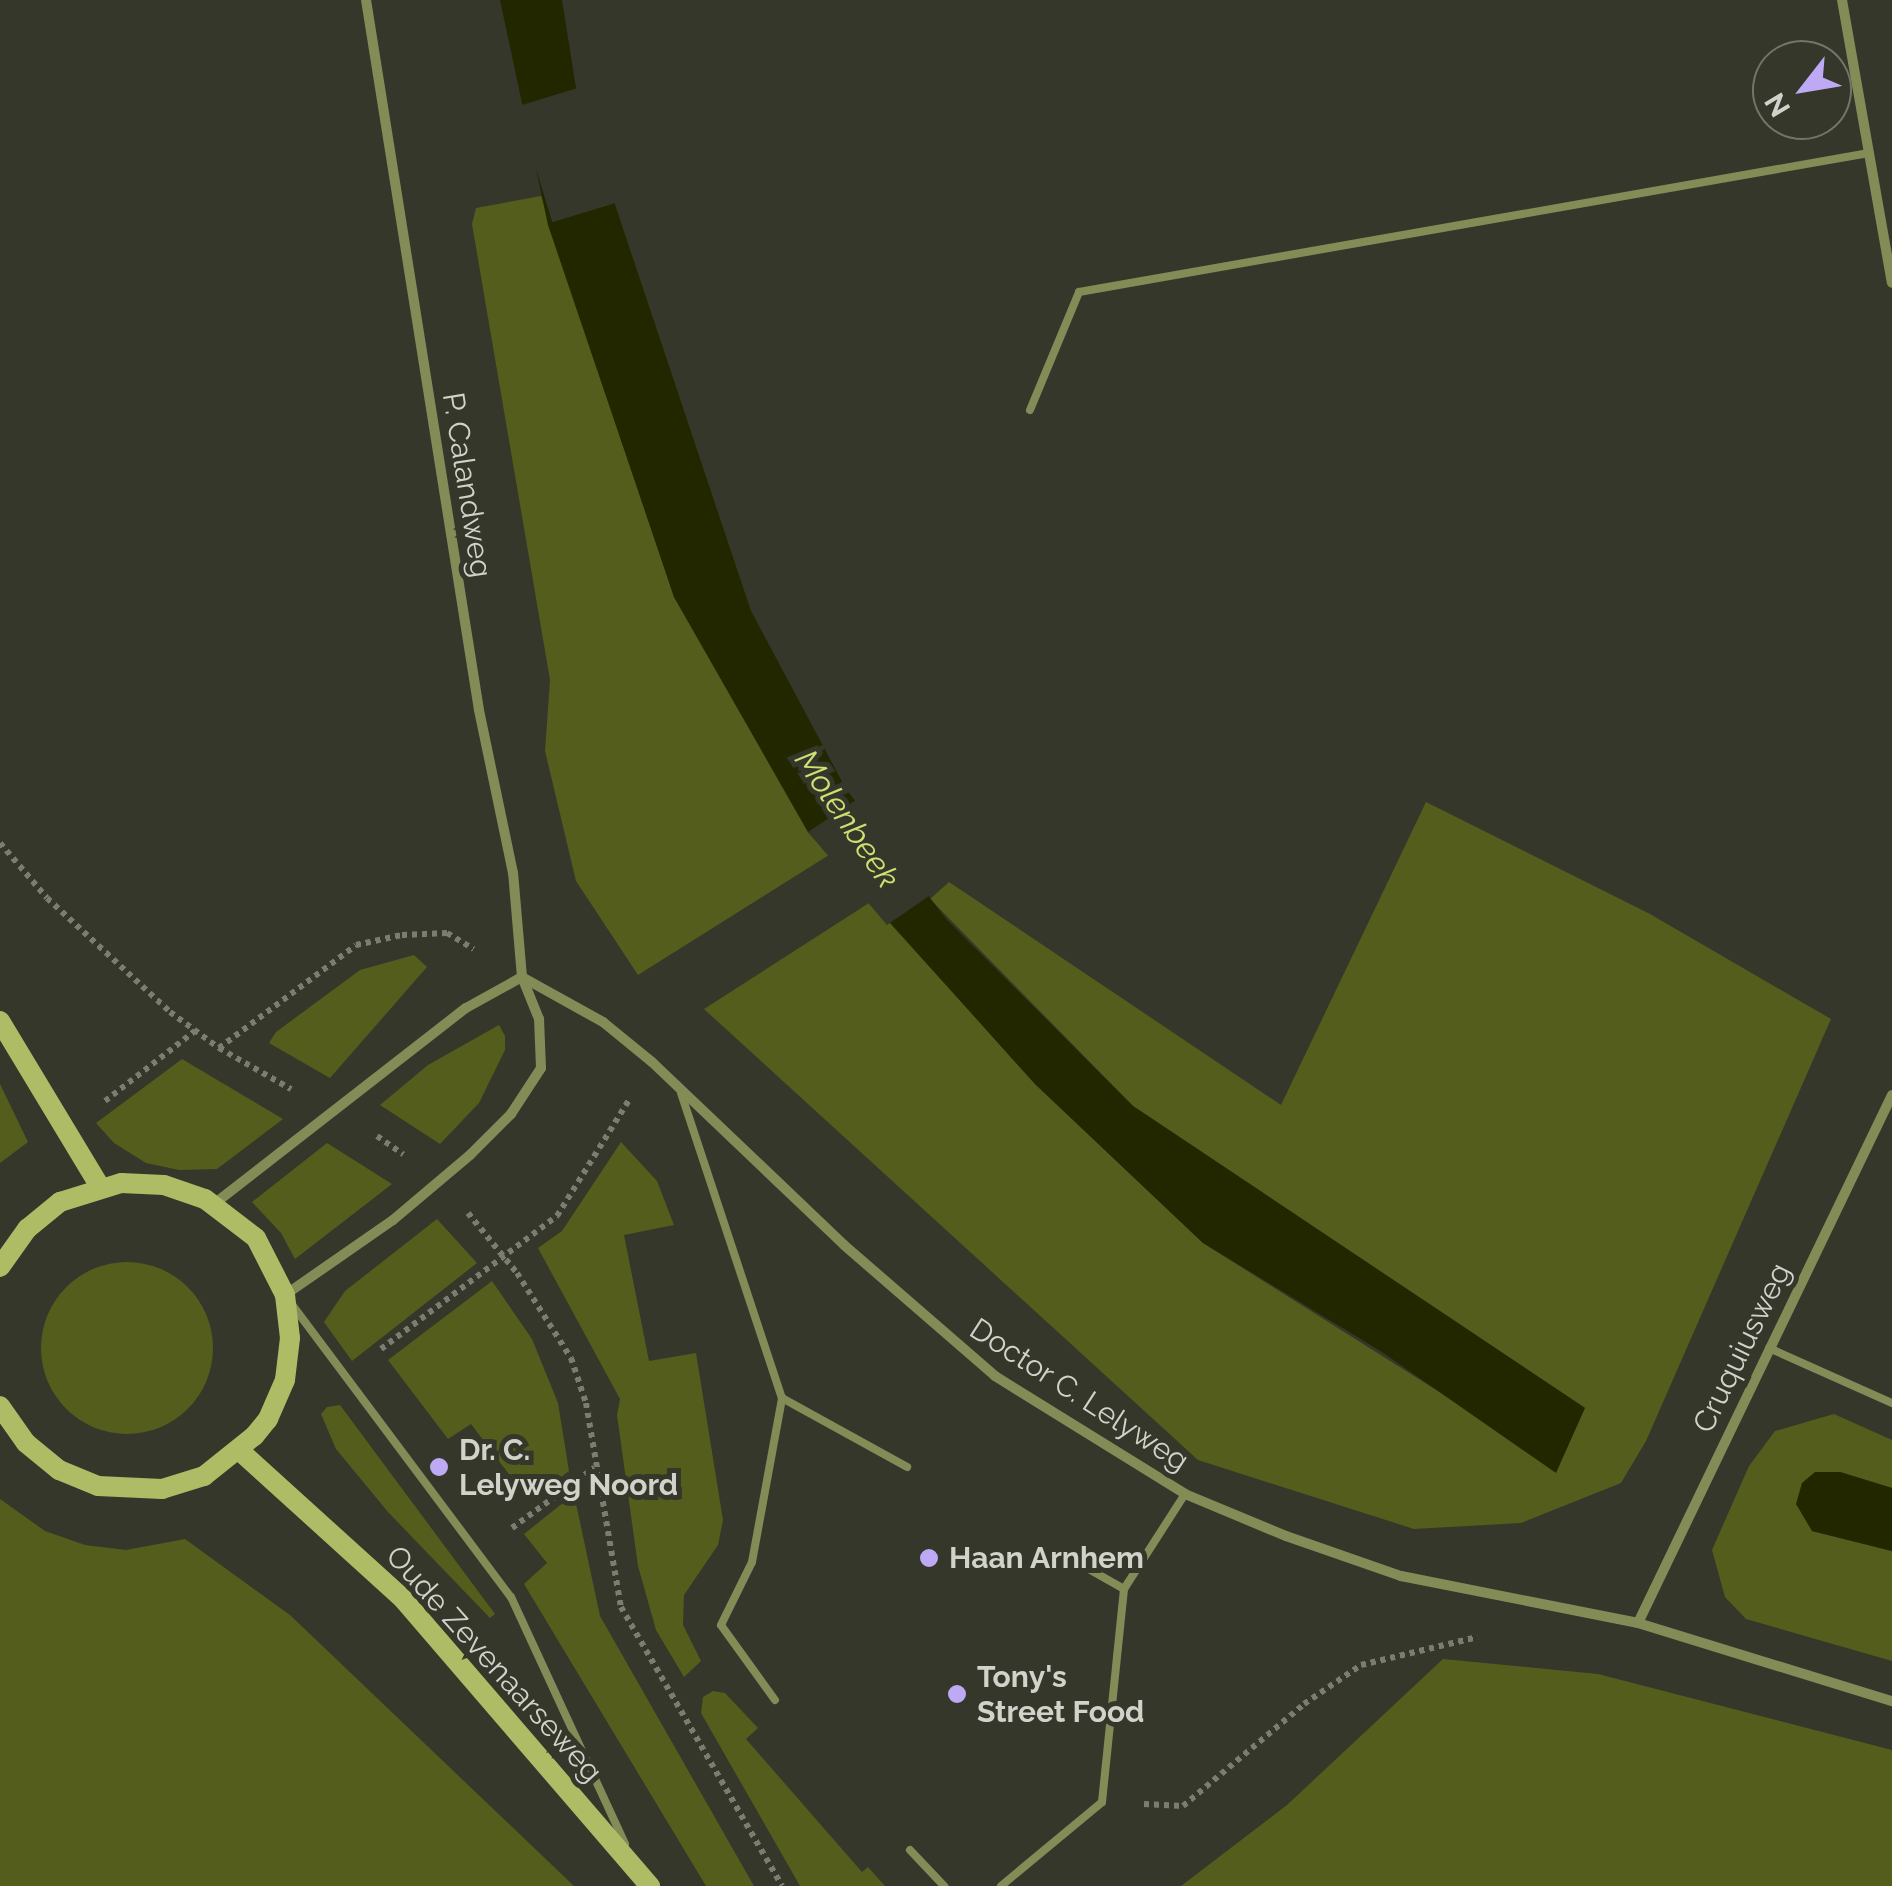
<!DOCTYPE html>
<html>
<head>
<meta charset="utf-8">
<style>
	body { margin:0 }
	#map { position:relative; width:1892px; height:1886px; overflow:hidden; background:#35372b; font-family:Raleway,sans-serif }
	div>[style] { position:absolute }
	.green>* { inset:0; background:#545d1b }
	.round { border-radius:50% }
	.water>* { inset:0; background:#222700 }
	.pier>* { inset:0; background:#35372b; transform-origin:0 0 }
	.path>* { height:6px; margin-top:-3px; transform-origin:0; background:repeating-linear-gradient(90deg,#7b7d72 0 5px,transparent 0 10px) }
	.lane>* { height:8px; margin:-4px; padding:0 4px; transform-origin:4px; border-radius:4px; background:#838c57 }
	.street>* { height:10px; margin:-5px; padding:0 5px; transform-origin:5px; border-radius:5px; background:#838c57 }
	.secondary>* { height:20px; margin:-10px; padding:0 10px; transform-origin:10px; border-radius:10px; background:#aebc65 }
	.dots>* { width:28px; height:28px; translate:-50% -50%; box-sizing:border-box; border:5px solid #35372b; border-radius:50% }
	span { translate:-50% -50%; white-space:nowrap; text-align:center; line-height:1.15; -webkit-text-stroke:10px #35372b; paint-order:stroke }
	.street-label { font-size:30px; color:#d1d3cb }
	.poi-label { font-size:30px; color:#d1d3cb; font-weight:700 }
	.left { translate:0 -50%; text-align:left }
	.water-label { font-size:32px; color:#cfe073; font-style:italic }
	.north { position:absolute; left:1752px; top:40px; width:100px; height:100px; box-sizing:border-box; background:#35372b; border:2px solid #73756b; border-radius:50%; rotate:239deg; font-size:28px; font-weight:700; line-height:40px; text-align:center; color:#d1d3cb }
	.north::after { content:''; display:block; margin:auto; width:35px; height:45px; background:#bea9f5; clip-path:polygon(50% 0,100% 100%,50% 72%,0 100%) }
</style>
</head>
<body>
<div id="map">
	<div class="green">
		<div style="clip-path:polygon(541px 196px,674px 597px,808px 832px,829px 855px,638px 975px,576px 881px,545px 751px,550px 680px,472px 224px,476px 208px)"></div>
		<div style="clip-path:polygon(1426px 802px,1650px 914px,1831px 1019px,1646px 1441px,1621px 1483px,1521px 1523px,1414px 1529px,1198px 1460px,704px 1009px,872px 901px,1035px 1084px,1203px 1243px,1460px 1405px,1585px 1408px,1133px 1106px,930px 899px,949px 882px,1281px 1105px)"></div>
		<div style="clip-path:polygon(414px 955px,427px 967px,330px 1078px,269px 1043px,276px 1032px,360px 970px)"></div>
		<div style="clip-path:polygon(499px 1025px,505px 1036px,505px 1050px,479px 1103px,440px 1144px,380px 1105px,428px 1065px)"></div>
		<div style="clip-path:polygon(182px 1059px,283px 1119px,217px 1169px,179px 1170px,146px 1163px,114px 1143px,96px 1123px)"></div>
		<div style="clip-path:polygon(0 1084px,28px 1142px,0 1163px)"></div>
		<div style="clip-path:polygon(621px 1142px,657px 1181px,674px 1225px,624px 1235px,649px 1361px,696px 1353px,723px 1520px,718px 1545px,684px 1595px,683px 1625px,701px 1661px,684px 1677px,656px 1630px,638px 1566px,617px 1415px,620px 1399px,538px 1248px,562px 1231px)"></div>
		<div style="clip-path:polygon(327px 1143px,392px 1184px,295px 1259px,281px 1233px,252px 1202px)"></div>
		<div style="clip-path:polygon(437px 1219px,477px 1263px,352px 1361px,324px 1322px,345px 1291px)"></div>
		<div class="round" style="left:41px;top:1262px;width:172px;height:172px"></div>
		<div style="clip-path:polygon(492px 1281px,532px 1339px,558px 1403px,569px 1471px,541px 1493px,525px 1475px,514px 1481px,471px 1424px,448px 1439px,388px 1360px)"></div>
		<div style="clip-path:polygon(340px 1405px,495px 1614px,490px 1618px,388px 1512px,336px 1449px,321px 1414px,327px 1407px)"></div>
		<div style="clip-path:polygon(1834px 1414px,1892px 1440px,1892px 1488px,1840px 1472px,1812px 1531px,1892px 1551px,1892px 1661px,1746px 1619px,1725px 1597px,1712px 1550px,1749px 1466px,1775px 1431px)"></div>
		<div style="clip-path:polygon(574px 1494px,600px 1616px,754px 1886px,706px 1886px,524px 1584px,547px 1563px,524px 1534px)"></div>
		<div style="clip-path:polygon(0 1499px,45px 1531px,85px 1545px,126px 1550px,185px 1539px,290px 1615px,574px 1886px,0 1886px)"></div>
		<div style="clip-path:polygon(1443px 1659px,1598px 1674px,1892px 1750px,1892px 1886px,1181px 1886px,1287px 1805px)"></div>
		<div style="clip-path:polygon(713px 1691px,725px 1693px,758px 1728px,746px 1739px,862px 1872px,868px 1867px,885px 1886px,800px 1886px,701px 1713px,703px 1697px)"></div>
	</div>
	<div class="water">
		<div style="clip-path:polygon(500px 0,562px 0,576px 88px,751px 611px,846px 789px,947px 920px,1133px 1106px,1585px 1408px,1556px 1473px,1382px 1352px,1203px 1243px,1035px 1084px,808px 832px,674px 597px,548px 225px)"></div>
		<div style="clip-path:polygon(1815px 1472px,1840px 1472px,1892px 1488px,1892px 1551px,1812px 1531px,1796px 1504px,1802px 1483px)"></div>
	</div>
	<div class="pier">
		<div style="left:581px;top:87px;width:121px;height:67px;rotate:73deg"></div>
		<div style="clip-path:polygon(859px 798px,932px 894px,887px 925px,808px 832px)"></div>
	</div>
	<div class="path">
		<div style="left:0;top:843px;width:72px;rotate:49.5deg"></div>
		<div style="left:47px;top:898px;width:168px;rotate:42.8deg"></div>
		<div style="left:170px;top:1012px;width:61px;rotate:36.3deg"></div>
		<div style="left:219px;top:1048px;width:83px;rotate:29.7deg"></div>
		<div style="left:219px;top:1048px;width:171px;rotate:-36.9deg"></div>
		<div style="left:356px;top:945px;width:47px;rotate:-12.3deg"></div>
		<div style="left:402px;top:935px;width:45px;rotate:-2.5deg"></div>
		<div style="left:447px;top:933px;width:31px;rotate:31deg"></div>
		<div style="left:105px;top:1101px;width:114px;rotate:-37.9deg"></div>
		<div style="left:377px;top:1136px;width:32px;rotate:35deg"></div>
		<div style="left:468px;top:1213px;width:77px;rotate:50.8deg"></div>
		<div style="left:517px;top:1273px;width:101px;rotate:57.6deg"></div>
		<div style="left:571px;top:1358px;width:47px;rotate:71.6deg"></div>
		<div style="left:586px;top:1403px;width:207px;rotate:80.3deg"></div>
		<div style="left:621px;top:1607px;width:322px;rotate:60deg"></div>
		<div style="left:381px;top:1349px;width:221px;rotate:-37.1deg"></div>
		<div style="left:557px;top:1216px;width:137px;rotate:-58.2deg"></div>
		<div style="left:512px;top:1528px;width:102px;rotate:-36.2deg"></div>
		<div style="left:1144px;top:1804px;width:39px;rotate:3deg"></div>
		<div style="left:1183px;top:1806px;width:158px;rotate:-40.1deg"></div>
		<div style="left:1304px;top:1704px;width:69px;rotate:-34.4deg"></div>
		<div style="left:1361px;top:1665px;width:120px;rotate:-13.5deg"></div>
	</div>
	<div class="lane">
		<div style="left:1030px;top:410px;width:128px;rotate:-67.4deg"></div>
		<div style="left:1079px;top:292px;width:802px;rotate:-9.98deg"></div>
		<div style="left:681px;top:1093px;width:321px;rotate:71.7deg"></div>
		<div style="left:782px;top:1398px;width:143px;rotate:28.9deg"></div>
		<div style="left:293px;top:1306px;width:364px;rotate:53.2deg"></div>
		<div style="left:511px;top:1597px;width:272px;rotate:65.2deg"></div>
		<div style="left:1769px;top:1348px;width:135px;rotate:24.1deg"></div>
		<div style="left:1064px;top:1555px;width:69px;rotate:29.5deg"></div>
		<div style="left:1124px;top:1589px;width:113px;rotate:-57.3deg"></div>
		<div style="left:775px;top:1700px;width:92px;rotate:-125.8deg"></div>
		<div style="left:721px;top:1625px;width:70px;rotate:-63.8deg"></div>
		<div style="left:752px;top:1562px;width:167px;rotate:-79.6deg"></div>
		<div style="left:910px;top:1850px;width:50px;rotate:46.6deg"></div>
		<div style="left:1001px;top:1886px;width:131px;rotate:-39.7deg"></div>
		<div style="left:1102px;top:1802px;width:214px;rotate:-84.1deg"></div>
	</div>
	<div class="street">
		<div style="left:1842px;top:0;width:287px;rotate:80deg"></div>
		<div style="left:522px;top:977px;width:93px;rotate:29.1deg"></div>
		<div style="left:603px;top:1022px;width:63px;rotate:39.2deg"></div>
		<div style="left:652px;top:1062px;width:265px;rotate:43.6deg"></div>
		<div style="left:844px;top:1245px;width:200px;rotate:40.9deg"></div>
		<div style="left:995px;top:1376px;width:224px;rotate:31.8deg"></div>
		<div style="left:1185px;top:1494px;width:109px;rotate:22.6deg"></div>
		<div style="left:1286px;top:1536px;width:122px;rotate:19.2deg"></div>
		<div style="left:1401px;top:1576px;width:242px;rotate:11.2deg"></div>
		<div style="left:1638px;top:1623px;width:266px;rotate:17.1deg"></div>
		<div style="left:214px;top:1204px;width:319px;rotate:-37.9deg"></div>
		<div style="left:466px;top:1008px;width:64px;rotate:-29deg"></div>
		<div style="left:285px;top:1295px;width:131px;rotate:-34.8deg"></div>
		<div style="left:393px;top:1220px;width:101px;rotate:-40.2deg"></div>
		<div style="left:470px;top:1155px;width:58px;rotate:-45deg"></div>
		<div style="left:511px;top:1114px;width:55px;rotate:-56.9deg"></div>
		<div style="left:541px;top:1068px;width:49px;rotate:-92.3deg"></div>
		<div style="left:539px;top:1019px;width:45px;rotate:-112deg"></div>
		<div style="left:522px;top:977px;width:104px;rotate:-94.9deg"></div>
		<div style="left:513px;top:873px;width:167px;rotate:-101.8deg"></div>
		<div style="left:479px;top:710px;width:719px;rotate:-99.04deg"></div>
		<div style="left:1638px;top:1623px;width:586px;rotate:-64.31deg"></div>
	</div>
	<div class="secondary">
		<div style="left:0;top:1021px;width:194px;rotate:58.9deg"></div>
		<div style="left:0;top:1267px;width:47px;rotate:-54.6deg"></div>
		<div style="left:27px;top:1229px;width:43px;rotate:-39.3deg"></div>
		<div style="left:60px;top:1202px;width:64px;rotate:-17.3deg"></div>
		<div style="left:121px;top:1183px;width:43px;rotate:2.7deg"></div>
		<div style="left:164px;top:1185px;width:43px;rotate:18.9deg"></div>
		<div style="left:205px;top:1199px;width:64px;rotate:37.4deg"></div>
		<div style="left:256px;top:1238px;width:64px;rotate:63deg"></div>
		<div style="left:285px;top:1295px;width:43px;rotate:83.4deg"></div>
		<div style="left:290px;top:1338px;width:42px;rotate:96.8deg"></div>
		<div style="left:285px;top:1380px;width:43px;rotate:113.6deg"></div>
		<div style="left:268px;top:1419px;width:22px;rotate:129deg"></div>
		<div style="left:254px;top:1436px;width:64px;rotate:141.3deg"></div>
		<div style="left:204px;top:1476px;width:44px;rotate:162.8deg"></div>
		<div style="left:162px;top:1489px;width:64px;rotate:-177.3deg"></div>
		<div style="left:98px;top:1486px;width:42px;rotate:-157.7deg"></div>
		<div style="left:59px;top:1470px;width:43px;rotate:-140.7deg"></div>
		<div style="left:26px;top:1443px;width:45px;rotate:-125.1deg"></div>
		<div style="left:240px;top:1451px;width:220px;rotate:42.2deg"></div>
		<div style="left:403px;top:1599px;width:379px;rotate:49.3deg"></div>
	</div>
	<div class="dots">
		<div style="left:439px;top:1467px;background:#bea9f5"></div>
		<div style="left:929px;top:1558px;background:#bea9f5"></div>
		<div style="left:957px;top:1694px;background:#bea9f5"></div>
	</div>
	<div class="street-label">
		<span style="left:467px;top:485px;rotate:81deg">P. Calandweg</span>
		<span style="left:1742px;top:1348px;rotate:-64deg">Cruquiusweg</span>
		<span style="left:1079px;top:1395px;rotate:33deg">Doctor C. Lelyweg</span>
		<span style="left:494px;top:1664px;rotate:48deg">Oude Zevenaarseweg</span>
	</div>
	<div class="poi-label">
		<span class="left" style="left:459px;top:1467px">Dr. C.<br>Lelyweg Noord</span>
		<span class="left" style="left:949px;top:1558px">Haan Arnhem</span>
		<span class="left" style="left:977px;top:1694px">Tony's<br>Street Food</span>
	</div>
	<div class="water-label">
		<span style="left:847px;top:819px;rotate:56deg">Molenbeek</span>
	</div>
	<div class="north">N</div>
</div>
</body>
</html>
